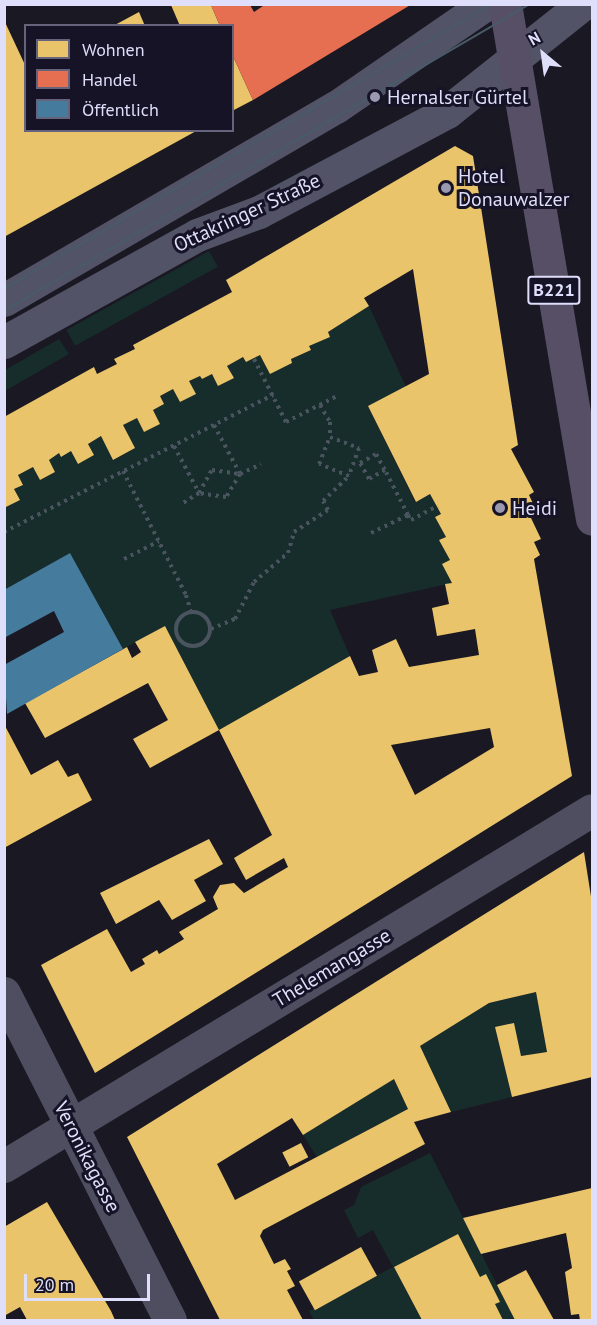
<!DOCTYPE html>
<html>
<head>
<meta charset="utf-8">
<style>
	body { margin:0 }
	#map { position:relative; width:597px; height:1325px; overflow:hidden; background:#1a1822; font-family:"PT Sans",sans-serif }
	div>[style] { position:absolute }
	.green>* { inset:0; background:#172d2c; transform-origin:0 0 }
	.homes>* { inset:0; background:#e9c46a; transform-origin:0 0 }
	.shops>* { inset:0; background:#e76f51 }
	.public>* { inset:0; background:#457b9d }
	.path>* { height:4px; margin-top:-2px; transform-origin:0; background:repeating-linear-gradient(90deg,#49545e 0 3px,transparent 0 7.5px) }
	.path>.ring { margin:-2px; padding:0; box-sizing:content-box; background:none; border:4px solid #49545e; border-radius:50% }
	.minor>* { height:33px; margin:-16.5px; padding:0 16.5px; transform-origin:16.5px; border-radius:16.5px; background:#4f4e61 }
	.secondary>* { height:33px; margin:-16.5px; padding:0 16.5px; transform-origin:16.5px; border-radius:16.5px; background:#525367 }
	.primary>* { height:33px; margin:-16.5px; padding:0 16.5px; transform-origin:16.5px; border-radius:16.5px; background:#564f66 }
	.tram>* { height:1.5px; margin:-0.75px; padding:0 0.75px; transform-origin:0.75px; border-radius:0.75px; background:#495b68 }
	.dots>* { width:16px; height:16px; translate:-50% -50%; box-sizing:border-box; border:3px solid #161327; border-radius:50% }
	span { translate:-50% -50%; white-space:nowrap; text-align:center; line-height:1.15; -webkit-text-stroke:6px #161327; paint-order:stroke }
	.shield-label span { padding:2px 4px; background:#161327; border:2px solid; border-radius:4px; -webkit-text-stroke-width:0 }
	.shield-label { font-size:18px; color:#dfdefb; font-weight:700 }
	.poi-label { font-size:20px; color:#dfdefb }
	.left { translate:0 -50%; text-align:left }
	.street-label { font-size:20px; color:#dfdefb }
	.frame { position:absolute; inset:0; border:6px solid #dfdefb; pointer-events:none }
	.legend { position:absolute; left:24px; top:24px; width:210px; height:108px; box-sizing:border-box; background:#161327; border:2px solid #66647c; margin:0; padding:8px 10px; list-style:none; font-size:18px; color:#dfdefb }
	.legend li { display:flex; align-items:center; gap:12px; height:30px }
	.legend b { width:30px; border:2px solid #66647c }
	.north { position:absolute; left:513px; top:24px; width:60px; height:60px; -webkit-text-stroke:4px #161327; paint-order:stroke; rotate:331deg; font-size:16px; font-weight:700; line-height:24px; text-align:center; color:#dfdefb }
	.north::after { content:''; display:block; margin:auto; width:21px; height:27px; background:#dfdefb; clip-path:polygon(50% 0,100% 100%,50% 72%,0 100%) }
	.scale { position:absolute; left:24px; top:1274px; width:126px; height:27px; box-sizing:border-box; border:3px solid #dfdefb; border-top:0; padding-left:8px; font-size:18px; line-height:21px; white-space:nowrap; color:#dfdefb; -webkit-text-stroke:4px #161327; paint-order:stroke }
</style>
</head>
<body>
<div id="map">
	<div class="green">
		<div style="left:209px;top:251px;width:18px;height:163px;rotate:61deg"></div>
		<div style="clip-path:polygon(369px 306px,406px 387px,368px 406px,415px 502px,430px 494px,441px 514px,435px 517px,446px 537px,439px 540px,450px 560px,443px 564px,452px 583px,330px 610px,350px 656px,219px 730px,165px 626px,123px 649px,70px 553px,5px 590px,4px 508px,20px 500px,14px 489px,23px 485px,18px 475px,33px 467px,40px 480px,55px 472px,49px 460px,59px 453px,62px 457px,71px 451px,78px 463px,94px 455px,88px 444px,101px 436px,114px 460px,135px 448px,123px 425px,137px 418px,144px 432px,160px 424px,153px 410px,164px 404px,160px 396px,173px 389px,180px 402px,195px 394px,189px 381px,200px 376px,202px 379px,212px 374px,219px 386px,234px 378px,227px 366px,243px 357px,246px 362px,260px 355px,271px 373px,292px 363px,291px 359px,311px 350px,309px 346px,329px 337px,328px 332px)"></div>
		<div style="clip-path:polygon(59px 339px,69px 354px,5px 391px,5px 370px)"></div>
		<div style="clip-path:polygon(536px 992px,547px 1052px,521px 1056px,495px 1027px,512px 1097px,451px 1112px,420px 1046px,489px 1003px)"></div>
		<div style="clip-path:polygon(394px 1079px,408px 1109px,317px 1157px,303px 1135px)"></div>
		<div style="clip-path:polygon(430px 1153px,515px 1320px,503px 1320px,495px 1304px,499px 1302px,480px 1277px,458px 1234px,394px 1267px,422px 1320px,314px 1320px,309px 1311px,393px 1267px,373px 1230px,358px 1238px,344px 1210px,354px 1205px,361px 1187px)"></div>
	</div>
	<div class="homes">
		<div style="clip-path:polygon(171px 5px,211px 5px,220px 26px,180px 26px)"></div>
		<div style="clip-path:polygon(139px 12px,145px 26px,113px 26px)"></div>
		<div style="clip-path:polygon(4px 20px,26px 67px,26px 130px,198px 130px,4px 237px)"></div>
		<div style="clip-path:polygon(232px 54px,253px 100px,232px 111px)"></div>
		<div style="clip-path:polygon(evenodd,455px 146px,473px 156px,518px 445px,511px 449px,534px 492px,529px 495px,538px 514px,531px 518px,541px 539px,534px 542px,540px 555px,534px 559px,572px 776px,95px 1073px,41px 965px,107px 929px,131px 972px,145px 964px,142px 959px,157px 950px,159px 954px,184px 939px,179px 932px,218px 909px,213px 897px,220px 885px,234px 883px,244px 893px,288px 867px,284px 858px,246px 880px,234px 858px,272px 835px,219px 730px,350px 656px,359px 676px,378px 672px,372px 650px,396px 639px,409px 667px,479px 655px,475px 629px,437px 636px,432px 608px,449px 604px,445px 584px,452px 583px,442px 564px,450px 560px,439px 540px,446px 537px,435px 517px,441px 514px,430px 494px,416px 502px,368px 406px,429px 374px,413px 269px,364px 298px,369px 306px,328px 332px,330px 337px,309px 346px,311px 350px,291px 359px,292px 363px,270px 374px,260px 355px,246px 362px,243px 357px,227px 366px,234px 378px,218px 386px,212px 374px,202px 379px,200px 376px,189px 381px,196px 394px,180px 402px,173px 389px,160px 396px,164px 404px,153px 410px,160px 424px,144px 432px,137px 418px,123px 425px,135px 448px,113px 460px,101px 436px,88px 444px,94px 455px,78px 464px,71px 451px,61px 457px,59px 453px,49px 460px,55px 472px,40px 480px,33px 467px,18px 475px,23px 485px,14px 489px,20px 500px,4px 508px,4px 417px,94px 367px,97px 374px,117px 364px,114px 359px,135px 349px,133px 345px,232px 292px,226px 280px,455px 146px,490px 728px,494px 747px,415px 795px,391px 745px,490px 728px)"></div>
		<div style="clip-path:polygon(165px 626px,219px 730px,150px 768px,133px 739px,168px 720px,148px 683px,45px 738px,25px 703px,127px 647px,132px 658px,141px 652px,135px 642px)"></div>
		<div style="clip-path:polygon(4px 724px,31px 775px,58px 760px,68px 777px,78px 773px,92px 800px,4px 848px)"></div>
		<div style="clip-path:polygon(209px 839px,223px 864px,194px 880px,206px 901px,172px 920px,159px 900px,116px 924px,100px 893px)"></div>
		<div style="clip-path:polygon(evenodd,584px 852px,592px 903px,592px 1077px,512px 1097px,495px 1027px,514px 1023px,521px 1056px,547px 1052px,536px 992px,489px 1003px,420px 1046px,451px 1112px,414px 1122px,425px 1144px,263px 1230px,260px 1236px,274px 1264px,285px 1259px,291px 1269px,287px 1271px,295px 1286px,287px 1290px,303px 1320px,220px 1320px,127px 1137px,584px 852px,394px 1079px,408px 1109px,235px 1200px,217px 1164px,292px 1118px,303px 1135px,394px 1079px)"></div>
		<div style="left:301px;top:1143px;width:16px;height:21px;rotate:63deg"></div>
		<div style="clip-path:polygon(592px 1188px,592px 1320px,580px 1320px,579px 1314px,571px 1315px,565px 1272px,572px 1268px,566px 1233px,481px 1254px,463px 1218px)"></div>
		<div style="clip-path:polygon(47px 1202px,111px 1311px,115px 1320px,27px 1320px,20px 1307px,4px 1316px,4px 1227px)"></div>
		<div style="clip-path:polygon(458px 1234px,480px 1277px,486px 1274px,500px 1302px,495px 1304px,503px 1320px,422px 1320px,394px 1267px)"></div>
		<div style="left:361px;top:1247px;width:33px;height:71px;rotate:61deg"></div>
		<div style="clip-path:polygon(526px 1270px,554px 1320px,515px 1320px,497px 1285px)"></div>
	</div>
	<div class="shops">
		<div style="clip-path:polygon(266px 4px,412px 4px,253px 100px,232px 54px,232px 26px,220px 26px,211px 5px,250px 5px,254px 12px)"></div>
	</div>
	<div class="public">
		<div style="clip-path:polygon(70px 553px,123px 649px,7px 714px,4px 665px,64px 632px,54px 611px,4px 638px,4px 590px)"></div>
	</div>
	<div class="path">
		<div style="left:254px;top:359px;width:71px;rotate:63.1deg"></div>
		<div style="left:286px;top:422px;width:59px;rotate:-27deg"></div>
		<div style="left:320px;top:405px;width:20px;rotate:60deg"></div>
		<div style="left:330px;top:422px;width:15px;rotate:90deg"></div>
		<div style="left:214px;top:425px;width:55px;rotate:62deg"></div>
		<div style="left:240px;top:474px;width:23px;rotate:-25deg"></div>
		<div style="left:330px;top:437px;width:31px;rotate:21deg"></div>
		<div style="left:359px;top:448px;width:30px;rotate:110deg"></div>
		<div style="left:349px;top:476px;width:32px;rotate:-158deg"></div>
		<div style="left:319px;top:464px;width:29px;rotate:-68deg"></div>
		<div style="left:174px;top:446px;width:53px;rotate:62deg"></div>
		<div style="left:199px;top:493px;width:22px;rotate:148deg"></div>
		<div style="left:376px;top:454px;width:18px;rotate:61deg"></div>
		<div style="left:385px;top:470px;width:18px;rotate:151deg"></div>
		<div style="left:369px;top:479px;width:18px;rotate:-119deg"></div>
		<div style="left:360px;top:463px;width:18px;rotate:-29deg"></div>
		<div style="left:212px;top:470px;width:28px;rotate:8deg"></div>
		<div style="left:240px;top:474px;width:27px;rotate:121deg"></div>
		<div style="left:226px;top:497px;width:27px;rotate:-172deg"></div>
		<div style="left:199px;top:493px;width:26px;rotate:-61deg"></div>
		<div style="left:123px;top:471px;width:139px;rotate:63.1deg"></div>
		<div style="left:186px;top:595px;width:18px;rotate:74deg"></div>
		<div style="left:408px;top:515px;width:6px;rotate:59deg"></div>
		<div style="left:411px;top:520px;width:30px;rotate:-28deg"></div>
		<div style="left:4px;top:532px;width:302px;rotate:-27deg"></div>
		<div style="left:371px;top:533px;width:41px;rotate:-25.9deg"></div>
		<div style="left:408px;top:515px;width:51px;rotate:-117.1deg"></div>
		<div style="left:124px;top:559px;width:39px;rotate:-27deg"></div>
		<div class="ring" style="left:176px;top:612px;width:30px;height:30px"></div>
		<div style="left:211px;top:629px;width:26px;rotate:-23deg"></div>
		<div style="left:235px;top:619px;width:42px;rotate:-62.8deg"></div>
		<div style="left:254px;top:582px;width:45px;rotate:-40.5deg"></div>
		<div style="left:288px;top:553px;width:22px;rotate:-74deg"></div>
		<div style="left:294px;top:532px;width:40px;rotate:-32.9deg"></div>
		<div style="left:328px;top:510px;width:10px;rotate:-119deg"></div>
		<div style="left:323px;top:501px;width:36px;rotate:-44deg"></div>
	</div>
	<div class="minor">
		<div style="left:4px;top:993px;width:367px;rotate:63.1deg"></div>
		<div style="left:4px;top:1166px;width:687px;rotate:-31.19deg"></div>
	</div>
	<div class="secondary">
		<div style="left:4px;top:300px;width:384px;rotate:-30.2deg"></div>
		<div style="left:336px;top:107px;width:182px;rotate:-34.5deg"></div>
		<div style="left:4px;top:342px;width:221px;rotate:-29deg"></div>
		<div style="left:197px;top:235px;width:66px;rotate:-20.4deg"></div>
		<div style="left:259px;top:212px;width:213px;rotate:-28deg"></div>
		<div style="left:447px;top:112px;width:174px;rotate:-38.5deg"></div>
	</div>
	<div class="primary">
		<div style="left:505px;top:4px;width:522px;rotate:80.41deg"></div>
	</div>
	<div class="tram">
		<div style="left:4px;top:289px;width:565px;rotate:-30.29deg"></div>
		<div style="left:4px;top:311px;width:609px;rotate:-30.27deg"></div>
	</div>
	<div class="dots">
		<div style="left:375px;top:97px;background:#9a99af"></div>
		<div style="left:446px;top:188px;background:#9a99af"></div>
		<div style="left:500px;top:508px;background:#9a99af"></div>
	</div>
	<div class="shield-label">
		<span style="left:554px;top:290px">B221</span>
	</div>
	<div class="poi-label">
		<span class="left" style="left:387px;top:97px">Hernalser Gürtel</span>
		<span class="left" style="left:458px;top:188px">Hotel<br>Donauwalzer</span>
		<span class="left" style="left:512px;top:508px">Heidi</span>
	</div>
	<div class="street-label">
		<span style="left:247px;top:213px;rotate:-25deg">Ottakringer Straße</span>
		<span style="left:332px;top:968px;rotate:-31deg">Thelemangasse</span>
		<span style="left:87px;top:1157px;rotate:63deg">Veronikagasse</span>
	</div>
	<div class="frame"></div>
	<ul class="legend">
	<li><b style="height:16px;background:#e9c46a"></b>Wohnen</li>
	<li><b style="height:16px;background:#e76f51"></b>Handel</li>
	<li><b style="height:16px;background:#457b9d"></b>Öffentlich</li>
	</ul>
	<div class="north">N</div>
	<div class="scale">20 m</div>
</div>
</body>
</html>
